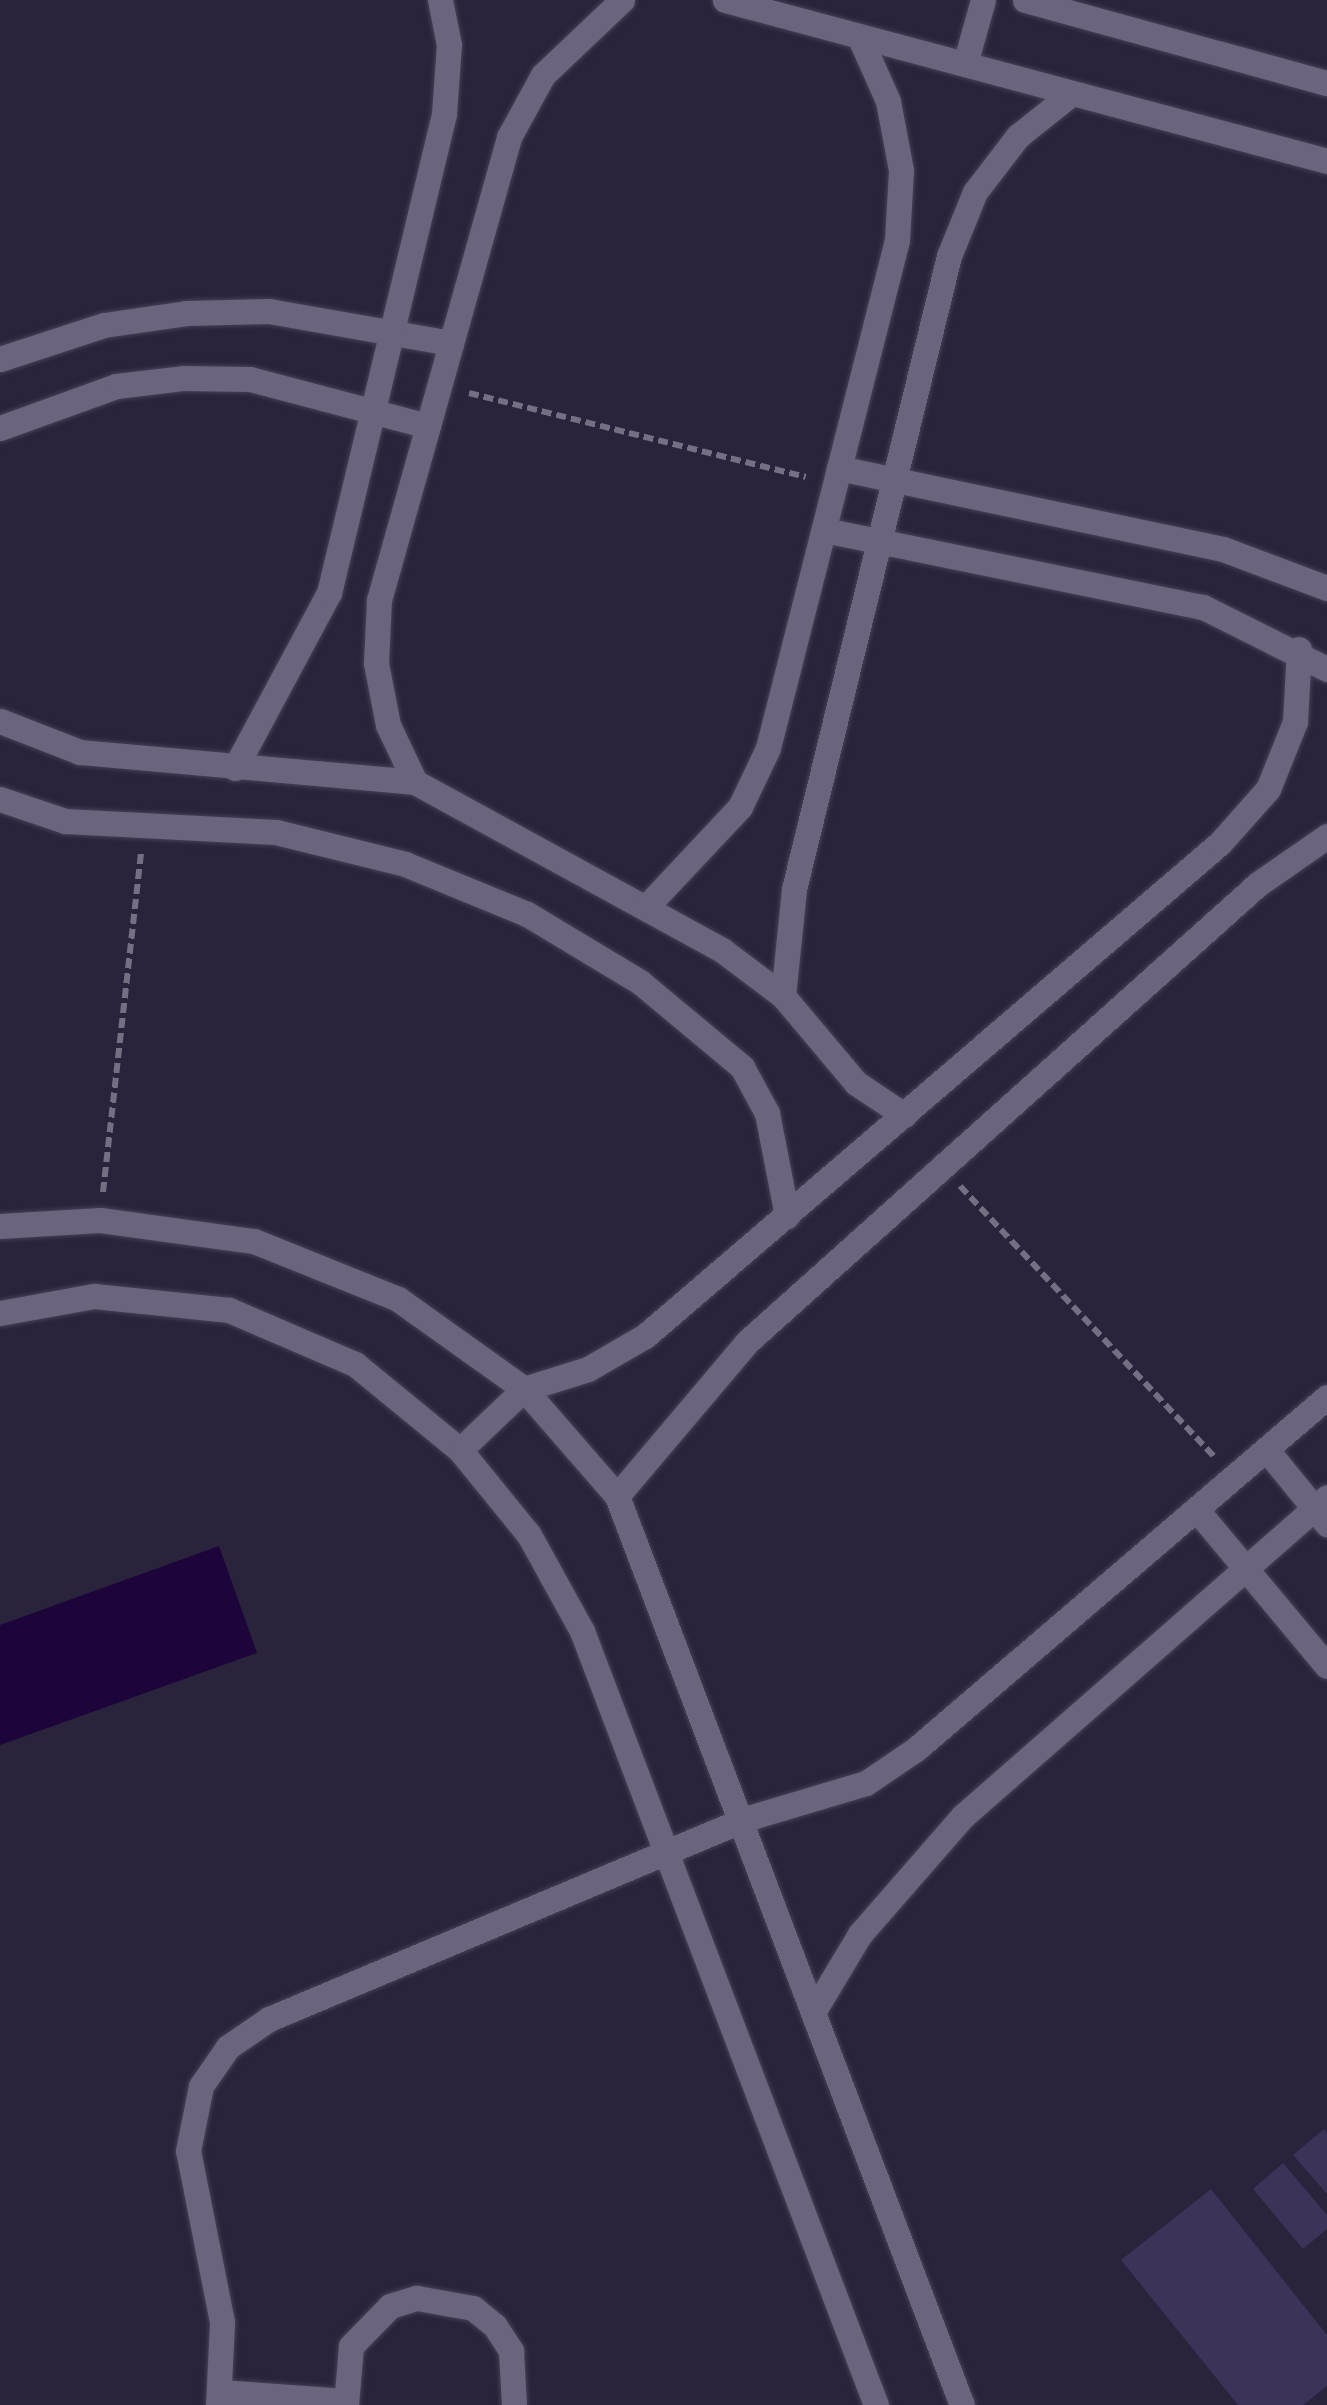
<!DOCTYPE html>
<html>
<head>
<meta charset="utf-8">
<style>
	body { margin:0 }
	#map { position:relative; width:1327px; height:2405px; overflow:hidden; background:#2a233c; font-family:"Fira Sans",sans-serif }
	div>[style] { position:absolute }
	.green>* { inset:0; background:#3d3258 }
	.water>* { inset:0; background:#1d053b }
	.path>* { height:6px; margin-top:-3px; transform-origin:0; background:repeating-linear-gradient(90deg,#756f84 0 10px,transparent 0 15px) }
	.roads { filter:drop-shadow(0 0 2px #464057) drop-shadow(0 0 2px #464057) }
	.minor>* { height:25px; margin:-12.5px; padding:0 12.5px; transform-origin:12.5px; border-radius:12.5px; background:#6b647f }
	span { translate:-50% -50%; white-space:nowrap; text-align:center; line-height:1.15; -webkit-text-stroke:10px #2a233c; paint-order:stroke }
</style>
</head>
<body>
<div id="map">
	<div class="green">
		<div style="clip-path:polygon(1324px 2129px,1327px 2133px,1327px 2194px,1293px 2155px)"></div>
		<div style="clip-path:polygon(1283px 2163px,1327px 2215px,1327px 2229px,1303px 2249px,1253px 2189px)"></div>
		<div style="clip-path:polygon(1211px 2189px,1327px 2335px,1327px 2386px,1303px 2405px,1238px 2405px,1121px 2260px)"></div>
	</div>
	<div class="water">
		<div style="clip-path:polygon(219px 1546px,257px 1653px,0 1745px,0 1625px)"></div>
	</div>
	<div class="path">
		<div style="left:469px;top:393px;width:347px;rotate:14deg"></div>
		<div style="left:960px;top:1186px;width:373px;rotate:46.8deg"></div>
		<div style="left:103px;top:1192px;width:343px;rotate:-83.6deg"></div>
	</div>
	<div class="roads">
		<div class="minor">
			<div style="left:725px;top:0;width:623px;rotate:14.97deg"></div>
			<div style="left:1025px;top:0;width:313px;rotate:15.4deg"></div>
			<div style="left:965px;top:64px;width:66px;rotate:-74.3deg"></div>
			<div style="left:0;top:359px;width:109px;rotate:-18.1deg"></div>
			<div style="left:104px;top:325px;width:83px;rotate:-8.3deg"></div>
			<div style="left:186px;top:313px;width:83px;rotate:-1.4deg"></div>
			<div style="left:269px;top:311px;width:185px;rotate:10deg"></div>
			<div style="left:0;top:428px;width:123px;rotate:-19.9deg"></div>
			<div style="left:116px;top:386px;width:67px;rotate:-6.8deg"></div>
			<div style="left:183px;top:378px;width:67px;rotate:0.9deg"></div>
			<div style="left:250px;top:379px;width:184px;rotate:14.8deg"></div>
			<div style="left:839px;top:468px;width:392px;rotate:11.9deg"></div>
			<div style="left:1223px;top:549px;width:111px;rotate:20.6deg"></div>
			<div style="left:824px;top:530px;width:387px;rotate:11.5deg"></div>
			<div style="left:1203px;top:607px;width:139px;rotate:26.6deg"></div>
			<div style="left:0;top:721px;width:86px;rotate:21.2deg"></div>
			<div style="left:80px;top:752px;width:336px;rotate:5.1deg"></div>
			<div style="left:415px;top:782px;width:350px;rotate:28.7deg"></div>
			<div style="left:722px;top:950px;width:76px;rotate:37deg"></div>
			<div style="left:783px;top:996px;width:114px;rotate:50deg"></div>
			<div style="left:856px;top:1083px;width:58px;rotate:33.7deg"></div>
			<div style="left:235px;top:768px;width:199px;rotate:-61.8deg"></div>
			<div style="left:329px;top:593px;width:493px;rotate:-76.5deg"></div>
			<div style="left:444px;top:114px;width:69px;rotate:-85.9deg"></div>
			<div style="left:449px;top:45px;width:46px;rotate:-101.3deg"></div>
			<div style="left:415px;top:782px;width:63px;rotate:-115.3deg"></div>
			<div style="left:388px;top:725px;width:63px;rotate:-101deg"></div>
			<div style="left:376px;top:663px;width:63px;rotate:-87.3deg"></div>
			<div style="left:379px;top:600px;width:481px;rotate:-74.3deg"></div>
			<div style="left:509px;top:137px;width:71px;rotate:-61.3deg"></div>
			<div style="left:543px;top:75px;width:109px;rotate:-43.5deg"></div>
			<div style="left:0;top:799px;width:69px;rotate:18.7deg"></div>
			<div style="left:65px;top:821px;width:211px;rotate:3deg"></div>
			<div style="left:276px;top:832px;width:133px;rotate:13.9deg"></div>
			<div style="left:405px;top:864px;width:132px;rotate:22.3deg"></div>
			<div style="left:527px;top:914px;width:132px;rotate:31deg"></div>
			<div style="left:640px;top:982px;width:133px;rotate:39.8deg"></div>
			<div style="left:742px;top:1067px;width:52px;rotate:61.5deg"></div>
			<div style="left:767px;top:1113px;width:105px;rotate:79deg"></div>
			<div style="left:647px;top:906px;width:136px;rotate:-46.8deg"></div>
			<div style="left:740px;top:807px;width:65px;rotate:-64.6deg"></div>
			<div style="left:768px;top:748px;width:524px;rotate:-75.75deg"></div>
			<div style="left:897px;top:240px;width:70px;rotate:-86.7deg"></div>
			<div style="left:901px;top:170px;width:70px;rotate:-100.7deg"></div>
			<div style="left:888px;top:101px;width:71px;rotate:-114deg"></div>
			<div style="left:783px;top:996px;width:108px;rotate:-84.1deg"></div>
			<div style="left:794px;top:889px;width:652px;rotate:-76.24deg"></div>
			<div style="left:949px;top:256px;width:69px;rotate:-67.9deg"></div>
			<div style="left:975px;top:192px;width:71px;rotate:-52.5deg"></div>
			<div style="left:1018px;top:136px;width:69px;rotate:-38.5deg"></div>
			<div style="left:0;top:1226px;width:100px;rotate:-3.4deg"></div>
			<div style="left:100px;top:1220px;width:155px;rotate:7.8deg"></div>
			<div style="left:254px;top:1241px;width:155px;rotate:21.9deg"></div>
			<div style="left:398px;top:1299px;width:155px;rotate:35.5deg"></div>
			<div style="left:524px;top:1389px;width:142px;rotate:49deg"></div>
			<div style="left:617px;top:1496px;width:972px;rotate:69.22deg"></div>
			<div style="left:0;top:1313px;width:96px;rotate:-10.3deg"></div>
			<div style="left:94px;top:1296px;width:136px;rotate:5.9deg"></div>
			<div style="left:229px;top:1310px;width:137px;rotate:23.2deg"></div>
			<div style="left:355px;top:1364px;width:136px;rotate:39.3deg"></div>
			<div style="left:460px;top:1450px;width:109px;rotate:50.9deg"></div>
			<div style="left:529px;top:1535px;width:110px;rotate:61.1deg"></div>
			<div style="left:582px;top:1631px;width:828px;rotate:69.2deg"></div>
			<div style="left:1266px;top:1449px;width:97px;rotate:50.9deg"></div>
			<div style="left:460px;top:1450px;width:88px;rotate:-43.6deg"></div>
			<div style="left:524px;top:1389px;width:67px;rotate:-17.4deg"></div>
			<div style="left:588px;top:1369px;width:66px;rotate:-30.1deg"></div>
			<div style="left:645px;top:1336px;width:757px;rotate:-40.61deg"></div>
			<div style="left:1220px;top:843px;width:72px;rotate:-48.4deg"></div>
			<div style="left:1268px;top:789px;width:72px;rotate:-68.1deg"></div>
			<div style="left:1295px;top:722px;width:73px;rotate:-86.9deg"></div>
			<div style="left:617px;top:1496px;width:202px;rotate:-49.8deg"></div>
			<div style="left:747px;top:1342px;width:686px;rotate:-41.87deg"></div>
			<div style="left:1258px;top:884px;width:84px;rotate:-34.8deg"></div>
			<div style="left:1196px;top:1509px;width:204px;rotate:50.2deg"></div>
			<div style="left:815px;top:2009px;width:87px;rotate:-59deg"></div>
			<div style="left:860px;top:1934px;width:157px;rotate:-48.9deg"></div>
			<div style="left:963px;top:1816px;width:484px;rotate:-41.2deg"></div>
			<div style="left:221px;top:2392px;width:124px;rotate:4.2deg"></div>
			<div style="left:218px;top:2405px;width:83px;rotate:-87.2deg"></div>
			<div style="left:222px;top:2322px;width:174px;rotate:-101.2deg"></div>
			<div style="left:188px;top:2151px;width:66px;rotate:-78.7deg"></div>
			<div style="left:201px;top:2086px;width:47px;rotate:-55.3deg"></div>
			<div style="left:228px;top:2047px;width:50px;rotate:-34.3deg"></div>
			<div style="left:269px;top:2019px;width:516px;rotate:-22.79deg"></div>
			<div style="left:745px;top:1819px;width:126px;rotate:-16.6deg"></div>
			<div style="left:866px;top:1783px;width:60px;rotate:-34.2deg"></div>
			<div style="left:916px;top:1749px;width:541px;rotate:-40.58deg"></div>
			<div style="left:346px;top:2405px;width:59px;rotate:-85.2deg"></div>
			<div style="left:351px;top:2346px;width:56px;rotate:-45.7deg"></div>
			<div style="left:390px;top:2306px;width:28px;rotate:-17deg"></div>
			<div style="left:417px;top:2298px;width:57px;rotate:10.1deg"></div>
			<div style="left:473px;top:2308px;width:28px;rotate:39deg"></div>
			<div style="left:495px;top:2326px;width:30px;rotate:57deg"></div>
			<div style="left:511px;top:2351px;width:54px;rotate:86.8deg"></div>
		</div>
	</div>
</div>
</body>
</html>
